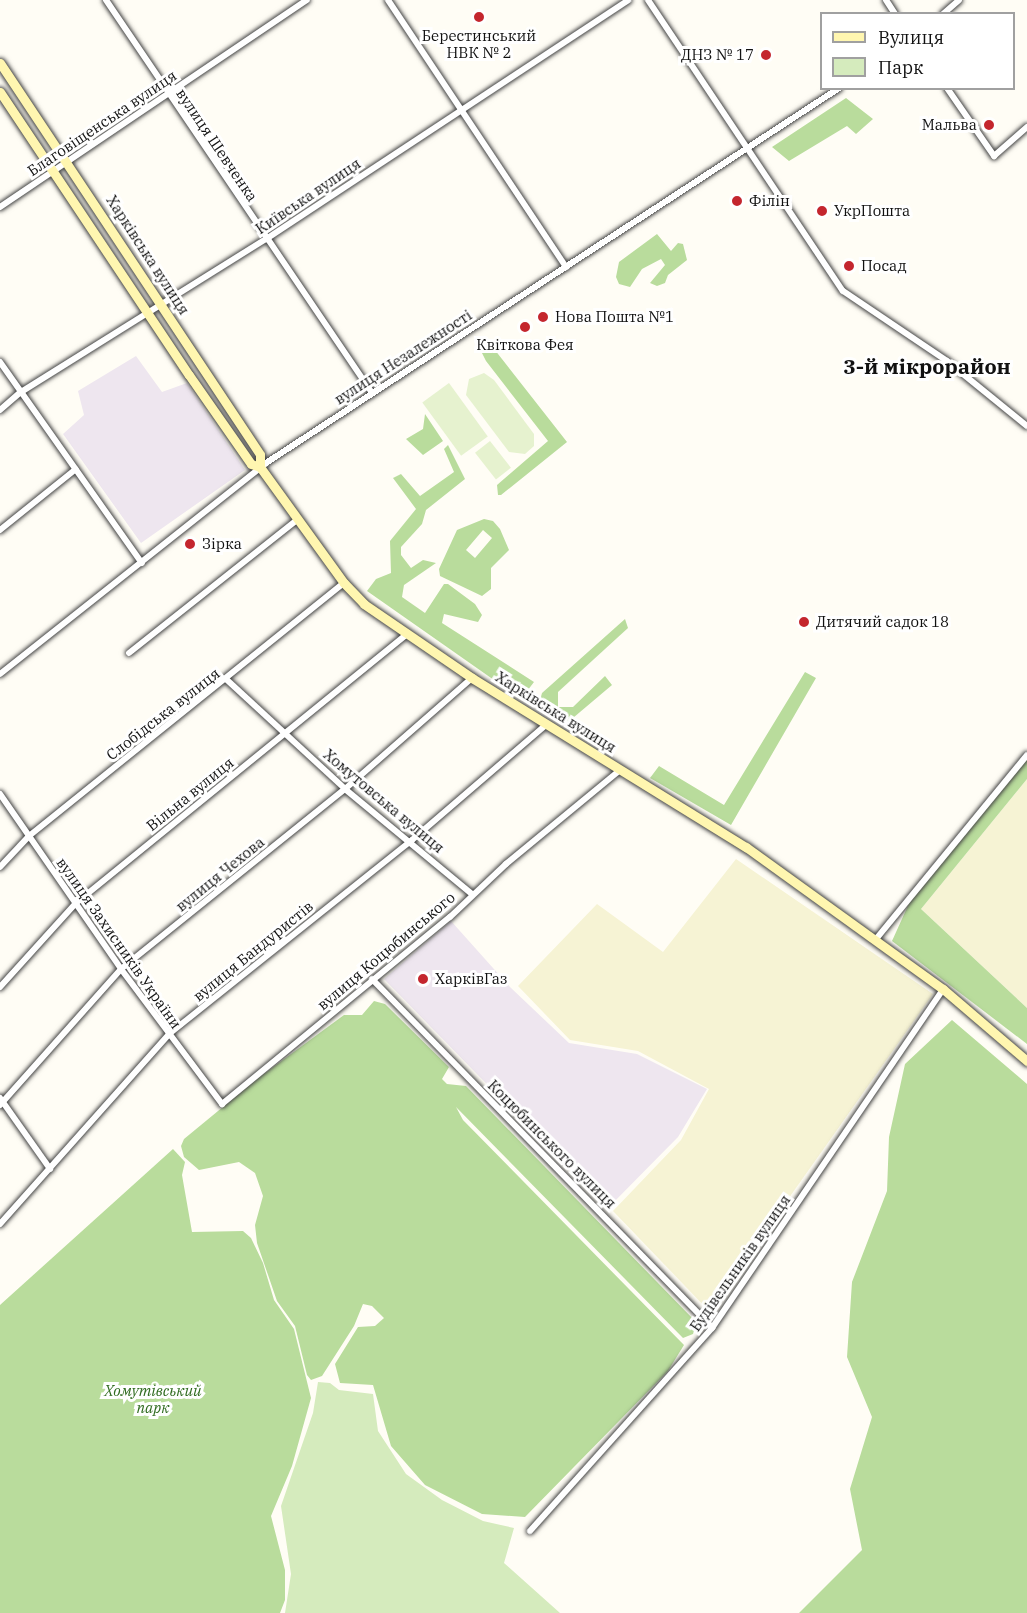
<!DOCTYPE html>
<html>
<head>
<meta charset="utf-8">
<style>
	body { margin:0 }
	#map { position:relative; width:1027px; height:1613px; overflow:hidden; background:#fffdf5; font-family:"IBM Plex Serif",serif }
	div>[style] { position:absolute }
	.industrial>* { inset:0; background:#eee6ef }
	.farmland>* { inset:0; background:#f6f3d4 }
	.green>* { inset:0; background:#d5ebbd }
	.forest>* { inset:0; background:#b9dc9c }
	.pitch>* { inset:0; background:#e6f2cf; transform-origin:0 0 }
	.roads { filter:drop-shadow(0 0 2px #444) drop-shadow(0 0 2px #444) }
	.street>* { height:6px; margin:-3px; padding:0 3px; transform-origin:3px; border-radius:3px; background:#fff }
	.secondary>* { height:9px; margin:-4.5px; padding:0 4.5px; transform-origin:4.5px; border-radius:4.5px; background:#fff6b0 }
	.dots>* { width:16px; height:16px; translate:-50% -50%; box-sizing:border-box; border:3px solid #fff; border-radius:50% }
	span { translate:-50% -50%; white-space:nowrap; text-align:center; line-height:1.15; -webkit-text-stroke:6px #fff; paint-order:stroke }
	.poi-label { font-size:15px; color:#111 }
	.right { translate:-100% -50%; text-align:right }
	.left { translate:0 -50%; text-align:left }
	.street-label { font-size:15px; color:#111 }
	.park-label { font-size:15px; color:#2f6b1f; font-style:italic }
	.district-label { font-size:21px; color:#111; font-weight:700 }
	.legend { position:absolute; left:820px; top:12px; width:195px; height:78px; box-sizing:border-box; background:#fff; border:2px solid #a0a0a0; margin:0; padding:8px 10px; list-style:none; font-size:18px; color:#111 }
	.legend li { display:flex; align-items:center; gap:12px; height:30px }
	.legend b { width:30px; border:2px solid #a0a0a0 }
</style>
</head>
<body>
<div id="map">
	<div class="industrial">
		<div style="clip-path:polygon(136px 356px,162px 392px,187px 383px,245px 470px,141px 543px,63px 434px,84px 415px,78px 391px)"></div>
		<div style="clip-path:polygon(451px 921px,510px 987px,569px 1043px,637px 1054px,707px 1089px,678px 1137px,608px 1208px,384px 979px)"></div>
	</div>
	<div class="farmland">
		<div style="clip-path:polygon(1027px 779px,1027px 1008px,921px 909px)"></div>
		<div style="clip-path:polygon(736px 859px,933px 994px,709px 1311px,613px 1211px,681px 1140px,709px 1089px,638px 1051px,570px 1040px,518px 986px,597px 904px,663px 952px)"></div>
	</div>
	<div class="green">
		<div style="clip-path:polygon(318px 1382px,330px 1383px,339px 1390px,373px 1394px,378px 1431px,406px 1474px,442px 1500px,483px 1521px,514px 1528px,504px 1563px,560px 1613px,285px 1613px,291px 1574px,281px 1506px,313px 1413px)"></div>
	</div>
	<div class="forest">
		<div style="clip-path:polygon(846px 98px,873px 119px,856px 134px,847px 126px,789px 161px,772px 147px)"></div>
		<div style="clip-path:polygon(657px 234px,671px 251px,678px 243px,683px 244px,687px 260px,668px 275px,665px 283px,657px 286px,650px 283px,665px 265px,661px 259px,642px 269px,630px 287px,619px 284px,616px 277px,619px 262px)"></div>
		<div style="clip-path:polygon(491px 345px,567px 442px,501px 495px,498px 495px,497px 485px,548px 441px,486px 361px,481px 351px)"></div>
		<div style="clip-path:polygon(425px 414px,443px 441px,423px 455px,406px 439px,423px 429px)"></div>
		<div style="clip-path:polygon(448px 445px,465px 479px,426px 510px,422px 524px,401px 547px,401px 555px,411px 568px,423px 560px,436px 563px,404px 585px,402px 597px,425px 613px,444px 584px,448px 584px,475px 604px,482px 615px,478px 622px,444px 614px,442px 623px,534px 682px,521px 699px,367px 591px,376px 579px,391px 573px,390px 541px,416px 509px,393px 478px,401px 474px,420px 496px,454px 472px,444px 449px)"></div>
		<div style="clip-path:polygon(evenodd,484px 519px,493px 521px,500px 529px,509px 550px,491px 568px,491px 589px,482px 596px,440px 576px,439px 569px,457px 530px,484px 519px,483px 530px,492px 538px,475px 558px,466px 550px,483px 530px)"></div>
		<div style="clip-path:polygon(625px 619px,628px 628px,558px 692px,558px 707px,573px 707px,605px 676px,612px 685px,567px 723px,539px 704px,542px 693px)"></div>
		<div style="clip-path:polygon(805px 672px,816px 678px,731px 825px,650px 778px,659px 766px,724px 805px)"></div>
		<div style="clip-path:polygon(1027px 755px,1027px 779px,921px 909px,1027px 1008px,1027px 1044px,892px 941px,911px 899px)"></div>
		<div style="clip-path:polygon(374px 1001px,385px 1004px,449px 1067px,442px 1079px,447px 1084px,466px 1086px,697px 1323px,693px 1334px,683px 1338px,456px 1107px,463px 1120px,684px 1345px,668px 1371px,525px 1517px,482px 1514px,425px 1485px,391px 1446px,373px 1385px,340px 1383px,335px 1364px,358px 1327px,375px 1326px,384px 1318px,372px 1306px,363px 1304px,354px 1326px,322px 1376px,311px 1380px,307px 1375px,295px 1326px,277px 1301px,257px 1243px,255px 1225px,263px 1196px,255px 1173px,239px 1162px,199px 1170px,184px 1157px,181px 1146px,184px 1139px,257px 1079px,344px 1015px,362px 1015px)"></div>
		<div style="clip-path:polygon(952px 1020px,1027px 1084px,1027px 1613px,799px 1613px,862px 1550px,850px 1489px,872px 1417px,847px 1357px,852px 1282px,887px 1191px,889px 1137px,905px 1064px)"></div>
		<div style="clip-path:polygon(173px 1149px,185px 1162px,182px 1175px,192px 1232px,243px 1231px,251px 1238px,263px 1263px,274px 1300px,294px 1329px,311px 1398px,292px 1466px,271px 1516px,285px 1570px,285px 1600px,280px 1613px,0 1613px,0 1305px)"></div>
	</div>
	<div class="pitch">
		<div style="clip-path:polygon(484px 373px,494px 380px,534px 434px,534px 446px,525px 454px,509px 452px,466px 395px,469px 379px)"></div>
		<div style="left:449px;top:383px;width:66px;height:33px;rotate:54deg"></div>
		<div style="left:490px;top:441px;width:34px;height:19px;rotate:52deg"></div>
	</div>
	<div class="roads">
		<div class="street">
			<div style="left:106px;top:0;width:473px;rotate:55.9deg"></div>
			<div style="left:388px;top:0;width:321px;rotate:56.3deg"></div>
			<div style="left:648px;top:0;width:350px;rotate:56.2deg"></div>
			<div style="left:843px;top:291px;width:125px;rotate:33.9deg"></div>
			<div style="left:947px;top:361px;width:103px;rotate:39.1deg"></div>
			<div style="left:886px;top:0;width:17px;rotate:57deg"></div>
			<div style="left:943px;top:14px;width:21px;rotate:-41deg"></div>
			<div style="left:947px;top:88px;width:83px;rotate:55.3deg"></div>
			<div style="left:994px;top:156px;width:44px;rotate:-41.3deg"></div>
			<div style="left:0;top:207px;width:370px;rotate:-34deg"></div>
			<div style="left:0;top:362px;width:246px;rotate:54.8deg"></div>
			<div style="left:0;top:410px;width:28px;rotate:-41deg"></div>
			<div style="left:21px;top:392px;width:289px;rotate:-32deg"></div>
			<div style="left:266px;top:239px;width:434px;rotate:-33.4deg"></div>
			<div style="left:0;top:530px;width:97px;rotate:-38.8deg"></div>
			<div style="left:129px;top:653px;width:214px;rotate:-38.4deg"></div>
			<div style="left:0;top:674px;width:340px;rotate:-38.4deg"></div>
			<div style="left:266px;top:463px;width:685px;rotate:-33.2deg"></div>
			<div style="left:226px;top:679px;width:162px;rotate:42.7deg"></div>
			<div style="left:345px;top:789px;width:165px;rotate:39.6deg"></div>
			<div style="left:0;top:794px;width:213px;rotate:55.3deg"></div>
			<div style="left:121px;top:969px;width:169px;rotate:53.2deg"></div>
			<div style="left:222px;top:1104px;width:295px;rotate:-39.4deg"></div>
			<div style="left:450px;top:917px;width:77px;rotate:-43.4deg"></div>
			<div style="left:506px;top:864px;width:148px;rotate:-39.5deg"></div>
			<div style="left:0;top:867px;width:42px;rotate:-46.9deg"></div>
			<div style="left:29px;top:836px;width:404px;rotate:-38.8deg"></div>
			<div style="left:876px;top:939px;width:238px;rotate:-50.6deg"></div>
			<div style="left:372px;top:979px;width:487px;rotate:45.7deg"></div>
			<div style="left:0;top:987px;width:113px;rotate:-47.9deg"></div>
			<div style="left:76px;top:903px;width:428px;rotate:-39.1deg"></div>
			<div style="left:0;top:1098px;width:87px;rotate:54.8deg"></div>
			<div style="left:0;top:1105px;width:182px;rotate:-48.3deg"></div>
			<div style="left:121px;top:969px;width:287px;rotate:-38.8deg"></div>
			<div style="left:345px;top:789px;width:169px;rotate:-41.2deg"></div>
			<div style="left:0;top:1224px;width:254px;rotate:-48.3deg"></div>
			<div style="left:169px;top:1034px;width:311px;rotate:-38.6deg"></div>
			<div style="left:412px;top:840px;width:178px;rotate:-40.7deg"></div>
			<div style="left:530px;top:1531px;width:273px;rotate:-48.1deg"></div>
			<div style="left:712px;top:1328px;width:410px;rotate:-55.7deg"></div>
		</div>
		<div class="secondary">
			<div style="left:0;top:63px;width:470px;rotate:56.4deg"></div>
			<div style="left:260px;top:455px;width:12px;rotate:90deg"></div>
			<div style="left:260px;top:467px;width:143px;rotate:54.1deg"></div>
			<div style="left:344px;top:583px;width:29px;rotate:46deg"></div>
			<div style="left:364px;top:604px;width:131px;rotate:34.4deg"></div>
			<div style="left:472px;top:678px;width:322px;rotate:31.7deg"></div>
			<div style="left:746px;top:847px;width:243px;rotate:35.8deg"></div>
			<div style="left:943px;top:989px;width:111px;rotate:40.6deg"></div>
			<div style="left:0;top:92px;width:340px;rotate:56.3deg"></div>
			<div style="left:189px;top:375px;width:108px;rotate:55.1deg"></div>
			<div style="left:251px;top:464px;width:9px;rotate:18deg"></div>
		</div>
	</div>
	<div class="dots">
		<div style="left:479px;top:17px;background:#c4262e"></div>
		<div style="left:766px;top:55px;background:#c4262e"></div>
		<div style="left:989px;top:125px;background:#c4262e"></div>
		<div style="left:737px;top:201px;background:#c4262e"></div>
		<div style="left:822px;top:211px;background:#c4262e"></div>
		<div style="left:849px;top:266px;background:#c4262e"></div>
		<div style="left:543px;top:317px;background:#c4262e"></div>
		<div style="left:525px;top:327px;background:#c4262e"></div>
		<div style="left:190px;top:544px;background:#c4262e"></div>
		<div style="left:804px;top:622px;background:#c4262e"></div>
		<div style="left:423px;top:979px;background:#c4262e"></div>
	</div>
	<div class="poi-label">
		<span style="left:479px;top:44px">Берестинський<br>НВК № 2</span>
		<span class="right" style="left:754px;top:55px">ДНЗ № 17</span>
		<span class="right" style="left:977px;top:125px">Мальва</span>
		<span class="left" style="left:749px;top:201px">Філін</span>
		<span class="left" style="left:834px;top:211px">УкрПошта</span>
		<span class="left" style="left:861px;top:266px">Посад</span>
		<span class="left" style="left:555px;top:317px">Нова Пошта №1</span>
		<span style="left:525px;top:345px">Квіткова Фея</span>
		<span class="left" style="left:202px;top:544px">Зірка</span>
		<span class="left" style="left:816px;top:622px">Дитячий садок 18</span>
		<span class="left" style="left:435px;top:979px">ХарківГаз</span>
	</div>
	<div class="street-label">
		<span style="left:102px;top:123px;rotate:-34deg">Благовіщенська вулиця</span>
		<span style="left:217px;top:145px;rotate:56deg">вулиця Шевченка</span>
		<span style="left:308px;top:196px;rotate:-34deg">Київська вулиця</span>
		<span style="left:148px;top:255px;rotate:57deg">Харківська вулиця</span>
		<span style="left:403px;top:357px;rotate:-33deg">вулиця Незалежності</span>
		<span style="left:556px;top:712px;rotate:32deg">Харківська вулиця</span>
		<span style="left:163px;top:714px;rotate:-38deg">Слобідська вулиця</span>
		<span style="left:190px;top:794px;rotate:-39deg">Вільна вулиця</span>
		<span style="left:384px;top:801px;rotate:40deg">Хомутовська вулиця</span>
		<span style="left:220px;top:874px;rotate:-39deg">вулиця Чехова</span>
		<span style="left:119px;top:943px;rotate:55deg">вулиця Захисників України</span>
		<span style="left:253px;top:951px;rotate:-39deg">вулиця Бандуристів</span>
		<span style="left:386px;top:951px;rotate:-40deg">вулиця Коцюбинського</span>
		<span style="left:552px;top:1144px;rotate:45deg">Коцюбинського вулиця</span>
		<span style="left:740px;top:1263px;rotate:-55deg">Будівельників вулиця</span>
	</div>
	<div class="park-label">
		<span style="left:153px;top:1399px">Хомутівський<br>парк</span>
	</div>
	<div class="district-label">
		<span style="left:927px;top:366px">3-й мікрорайон</span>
	</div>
	<ul class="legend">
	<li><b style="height:8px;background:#fff6b0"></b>Вулиця</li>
	<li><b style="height:16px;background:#d5ebbd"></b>Парк</li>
	</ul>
</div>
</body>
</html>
